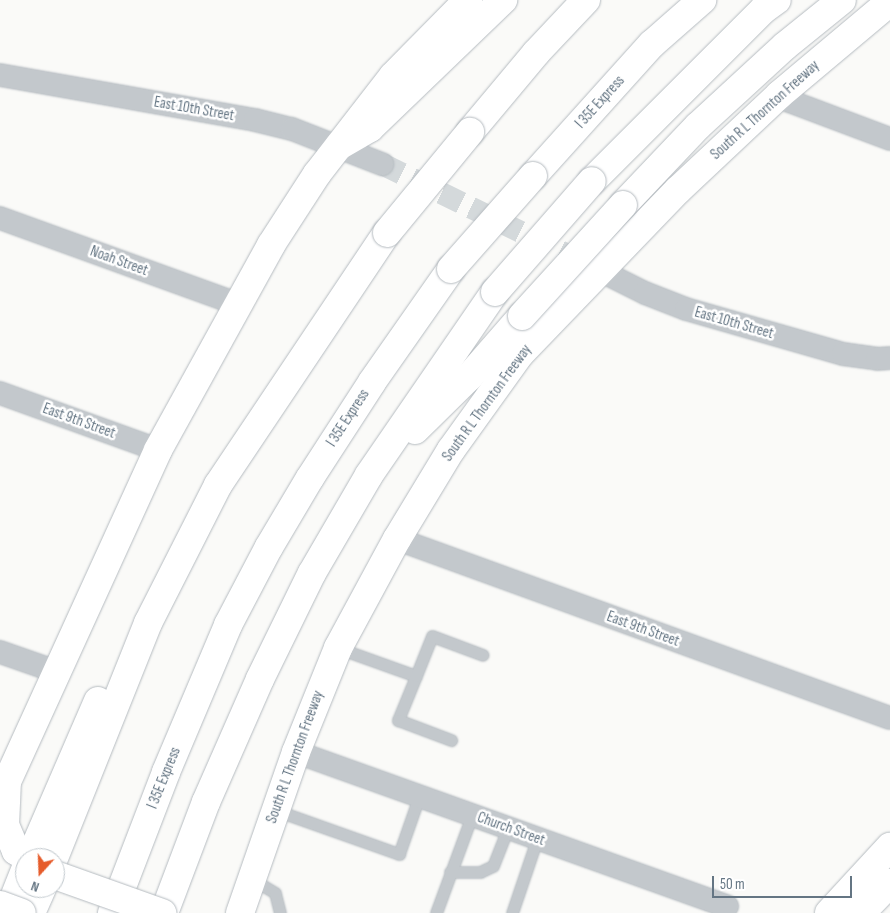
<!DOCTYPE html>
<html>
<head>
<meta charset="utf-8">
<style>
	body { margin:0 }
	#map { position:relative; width:890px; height:913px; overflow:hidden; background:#fafaf8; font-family:"Sofia Sans Condensed",sans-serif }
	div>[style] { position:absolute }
	.minor-tunnel>* { height:22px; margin-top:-11px; transform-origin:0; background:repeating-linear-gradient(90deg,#d4d9db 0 22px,transparent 0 33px) }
	.roads { filter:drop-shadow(0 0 1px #b5bbc0) drop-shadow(0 0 1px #b5bbc0) }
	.service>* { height:11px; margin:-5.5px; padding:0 5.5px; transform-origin:5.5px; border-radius:5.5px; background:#c3c8cc }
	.minor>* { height:22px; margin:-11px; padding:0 11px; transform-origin:11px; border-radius:11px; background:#c3c8cc }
	.secondary>* { height:28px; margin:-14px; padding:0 14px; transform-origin:14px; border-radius:14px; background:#fff }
	.motorway>* { height:28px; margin:-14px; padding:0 14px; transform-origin:14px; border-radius:14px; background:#fff }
	.bridges { filter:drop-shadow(0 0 1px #b5bbc0) drop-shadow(0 0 1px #b5bbc0) }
	.secondary-bridge>* { height:28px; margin:-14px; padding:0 14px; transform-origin:14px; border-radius:14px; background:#fff }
	.motorway-bridge>* { height:28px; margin:-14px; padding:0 14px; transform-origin:14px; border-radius:14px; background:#fff }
	span { translate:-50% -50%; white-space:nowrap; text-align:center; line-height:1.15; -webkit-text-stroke:5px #fff; paint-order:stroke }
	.street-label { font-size:15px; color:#647583 }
	.north { position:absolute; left:15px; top:848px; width:50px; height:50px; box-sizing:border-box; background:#fff; border:1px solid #c1c8cd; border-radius:50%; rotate:200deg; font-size:14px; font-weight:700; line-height:20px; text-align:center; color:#647583 }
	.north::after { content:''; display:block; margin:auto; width:18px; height:22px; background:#e65c2b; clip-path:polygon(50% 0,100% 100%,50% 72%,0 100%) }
	.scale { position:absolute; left:712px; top:876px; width:140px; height:22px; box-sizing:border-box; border:2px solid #647583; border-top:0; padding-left:6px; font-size:15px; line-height:18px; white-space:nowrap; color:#647583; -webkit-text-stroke:4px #fff; paint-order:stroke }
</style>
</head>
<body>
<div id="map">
	<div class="minor-tunnel">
		<div style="left:382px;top:164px;width:225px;rotate:26.1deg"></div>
	</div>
	<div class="roads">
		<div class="service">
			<div style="left:338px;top:648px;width:83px;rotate:19.7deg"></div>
			<div style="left:416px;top:676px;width:48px;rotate:112.2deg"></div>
			<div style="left:398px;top:720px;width:57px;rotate:20.7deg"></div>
			<div style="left:416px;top:676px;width:43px;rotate:-68.2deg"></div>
			<div style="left:432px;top:636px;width:54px;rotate:20.4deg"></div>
			<div style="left:275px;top:810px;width:132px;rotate:19.5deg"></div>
			<div style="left:399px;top:854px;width:60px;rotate:-70.7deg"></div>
			<div style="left:450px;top:872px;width:30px"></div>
			<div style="left:480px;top:872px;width:14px;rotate:-25deg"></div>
			<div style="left:493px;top:866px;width:41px;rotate:-68.5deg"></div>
			<div style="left:252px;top:879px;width:27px;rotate:31deg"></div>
			<div style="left:275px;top:893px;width:21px;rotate:76deg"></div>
			<div style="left:436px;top:913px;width:104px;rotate:-69.8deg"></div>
			<div style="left:512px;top:913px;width:78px;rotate:-71.3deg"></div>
		</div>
		<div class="minor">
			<div style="left:0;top:75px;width:259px;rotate:10deg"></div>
			<div style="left:255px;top:120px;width:38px;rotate:14deg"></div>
			<div style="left:292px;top:129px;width:97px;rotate:21.3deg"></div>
			<div style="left:779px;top:95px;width:12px;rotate:31deg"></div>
			<div style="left:789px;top:101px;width:108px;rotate:20.6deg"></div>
			<div style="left:0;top:218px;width:253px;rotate:19.9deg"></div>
			<div style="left:585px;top:263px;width:67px;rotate:26.6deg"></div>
			<div style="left:645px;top:293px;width:44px;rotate:21.3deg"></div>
			<div style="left:686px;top:309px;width:163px;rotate:16deg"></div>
			<div style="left:843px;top:354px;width:34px;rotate:8deg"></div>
			<div style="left:877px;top:359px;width:13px;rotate:-4deg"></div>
			<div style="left:0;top:393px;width:168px;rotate:19.8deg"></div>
			<div style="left:397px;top:539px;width:524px;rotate:19.96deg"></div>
			<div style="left:0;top:652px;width:60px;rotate:19.3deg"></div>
			<div style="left:296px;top:752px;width:458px;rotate:19.7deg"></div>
		</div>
		<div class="secondary">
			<div style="left:7px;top:780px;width:45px;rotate:92.5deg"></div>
			<div style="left:5px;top:825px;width:28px;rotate:67deg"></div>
			<div style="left:16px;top:851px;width:13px;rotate:32deg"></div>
			<div style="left:0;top:797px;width:381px;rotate:-65.5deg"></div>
			<div style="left:158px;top:450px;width:234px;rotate:-61.1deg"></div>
			<div style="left:271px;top:245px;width:85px;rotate:-57.1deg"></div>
			<div style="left:317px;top:174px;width:124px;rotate:-52.2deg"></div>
			<div style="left:393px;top:76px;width:107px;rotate:-45.4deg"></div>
			<div style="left:240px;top:913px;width:170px;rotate:-70.8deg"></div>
			<div style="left:296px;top:752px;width:112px;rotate:-68deg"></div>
			<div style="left:338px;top:648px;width:124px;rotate:-61.6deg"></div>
			<div style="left:397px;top:539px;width:104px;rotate:-58.8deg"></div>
			<div style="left:451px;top:450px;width:118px;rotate:-54.3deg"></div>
			<div style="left:520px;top:354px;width:228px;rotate:-46.1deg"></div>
			<div style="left:678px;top:190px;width:139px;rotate:-43.2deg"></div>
			<div style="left:779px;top:95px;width:145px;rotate:-40deg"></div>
			<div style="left:829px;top:913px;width:90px;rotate:-47.3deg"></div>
			<div style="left:861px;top:913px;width:42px;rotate:-46deg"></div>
		</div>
		<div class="motorway">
			<div style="left:470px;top:132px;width:103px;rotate:-50.1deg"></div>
			<div style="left:536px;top:53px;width:73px;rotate:-46.7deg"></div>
			<div style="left:339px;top:146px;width:36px;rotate:-30deg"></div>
			<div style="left:370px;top:128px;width:185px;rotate:-43.9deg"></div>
			<div style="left:533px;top:176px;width:178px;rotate:-48deg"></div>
			<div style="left:652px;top:44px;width:67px;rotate:-41.3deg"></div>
			<div style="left:592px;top:181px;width:242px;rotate:-45deg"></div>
			<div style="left:763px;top:10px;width:17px;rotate:-36deg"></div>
			<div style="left:623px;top:205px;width:109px;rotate:-46.5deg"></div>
			<div style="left:698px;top:126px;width:118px;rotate:-42.6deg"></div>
			<div style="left:785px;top:46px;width:73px;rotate:-38.9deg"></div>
			<div style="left:415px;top:430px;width:76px;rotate:-44.5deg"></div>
			<div style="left:469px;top:377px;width:81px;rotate:-49deg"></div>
			<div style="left:30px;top:858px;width:171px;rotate:-66.6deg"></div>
			<div style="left:54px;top:858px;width:253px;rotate:-68.2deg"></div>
			<div style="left:148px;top:623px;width:155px;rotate:-63.1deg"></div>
			<div style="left:218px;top:485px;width:303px;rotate:-56.2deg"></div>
			<div style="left:8px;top:913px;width:46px;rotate:-68.4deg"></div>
			<div style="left:31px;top:913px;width:27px;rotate:-66deg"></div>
			<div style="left:112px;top:913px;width:151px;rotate:-69deg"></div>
			<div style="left:166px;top:772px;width:160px;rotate:-67.1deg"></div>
			<div style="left:228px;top:625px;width:88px;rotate:-62.3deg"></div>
			<div style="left:269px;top:547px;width:80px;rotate:-59.3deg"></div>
			<div style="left:310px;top:478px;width:114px;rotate:-57.1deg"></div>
			<div style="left:372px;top:382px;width:138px;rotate:-55deg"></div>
			<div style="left:164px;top:913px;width:119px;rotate:-69.3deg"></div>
			<div style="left:206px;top:802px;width:134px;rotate:-66.3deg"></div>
			<div style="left:260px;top:679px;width:118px;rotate:-63.9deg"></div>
			<div style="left:312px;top:573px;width:113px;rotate:-59.8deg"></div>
			<div style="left:369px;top:475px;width:222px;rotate:-55.5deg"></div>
		</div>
	</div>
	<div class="bridges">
		<div class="secondary-bridge">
			<div style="left:55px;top:875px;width:114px;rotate:19.6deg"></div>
			<div style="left:0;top:905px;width:23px;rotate:20deg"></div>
		</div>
		<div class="motorway-bridge">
			<div style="left:387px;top:233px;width:131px;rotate:-50.6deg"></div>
			<div style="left:451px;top:269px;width:124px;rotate:-48.6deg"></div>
			<div style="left:495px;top:292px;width:147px;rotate:-48.9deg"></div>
			<div style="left:522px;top:316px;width:150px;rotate:-47.7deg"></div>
		</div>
	</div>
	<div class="street-label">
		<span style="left:600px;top:102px;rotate:-48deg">I 35E Express</span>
		<span style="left:194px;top:109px;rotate:10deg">East 10th Street</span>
		<span style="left:765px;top:110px;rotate:-42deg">South R L Thornton Freeway</span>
		<span style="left:119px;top:261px;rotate:20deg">Noah Street</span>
		<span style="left:734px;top:323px;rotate:16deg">East 10th Street</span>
		<span style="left:487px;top:403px;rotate:-54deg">South R L Thornton Freeway</span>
		<span style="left:348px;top:418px;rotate:-57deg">I 35E Express</span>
		<span style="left:79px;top:421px;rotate:20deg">East 9th Street</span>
		<span style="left:643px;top:629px;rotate:20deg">East 9th Street</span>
		<span style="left:295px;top:757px;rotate:-70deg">South R L Thornton Freeway</span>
		<span style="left:164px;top:778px;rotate:-68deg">I 35E Express</span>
		<span style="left:511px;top:829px;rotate:20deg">Church Street</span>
	</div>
	<div class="north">N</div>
	<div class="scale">50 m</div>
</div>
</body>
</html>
